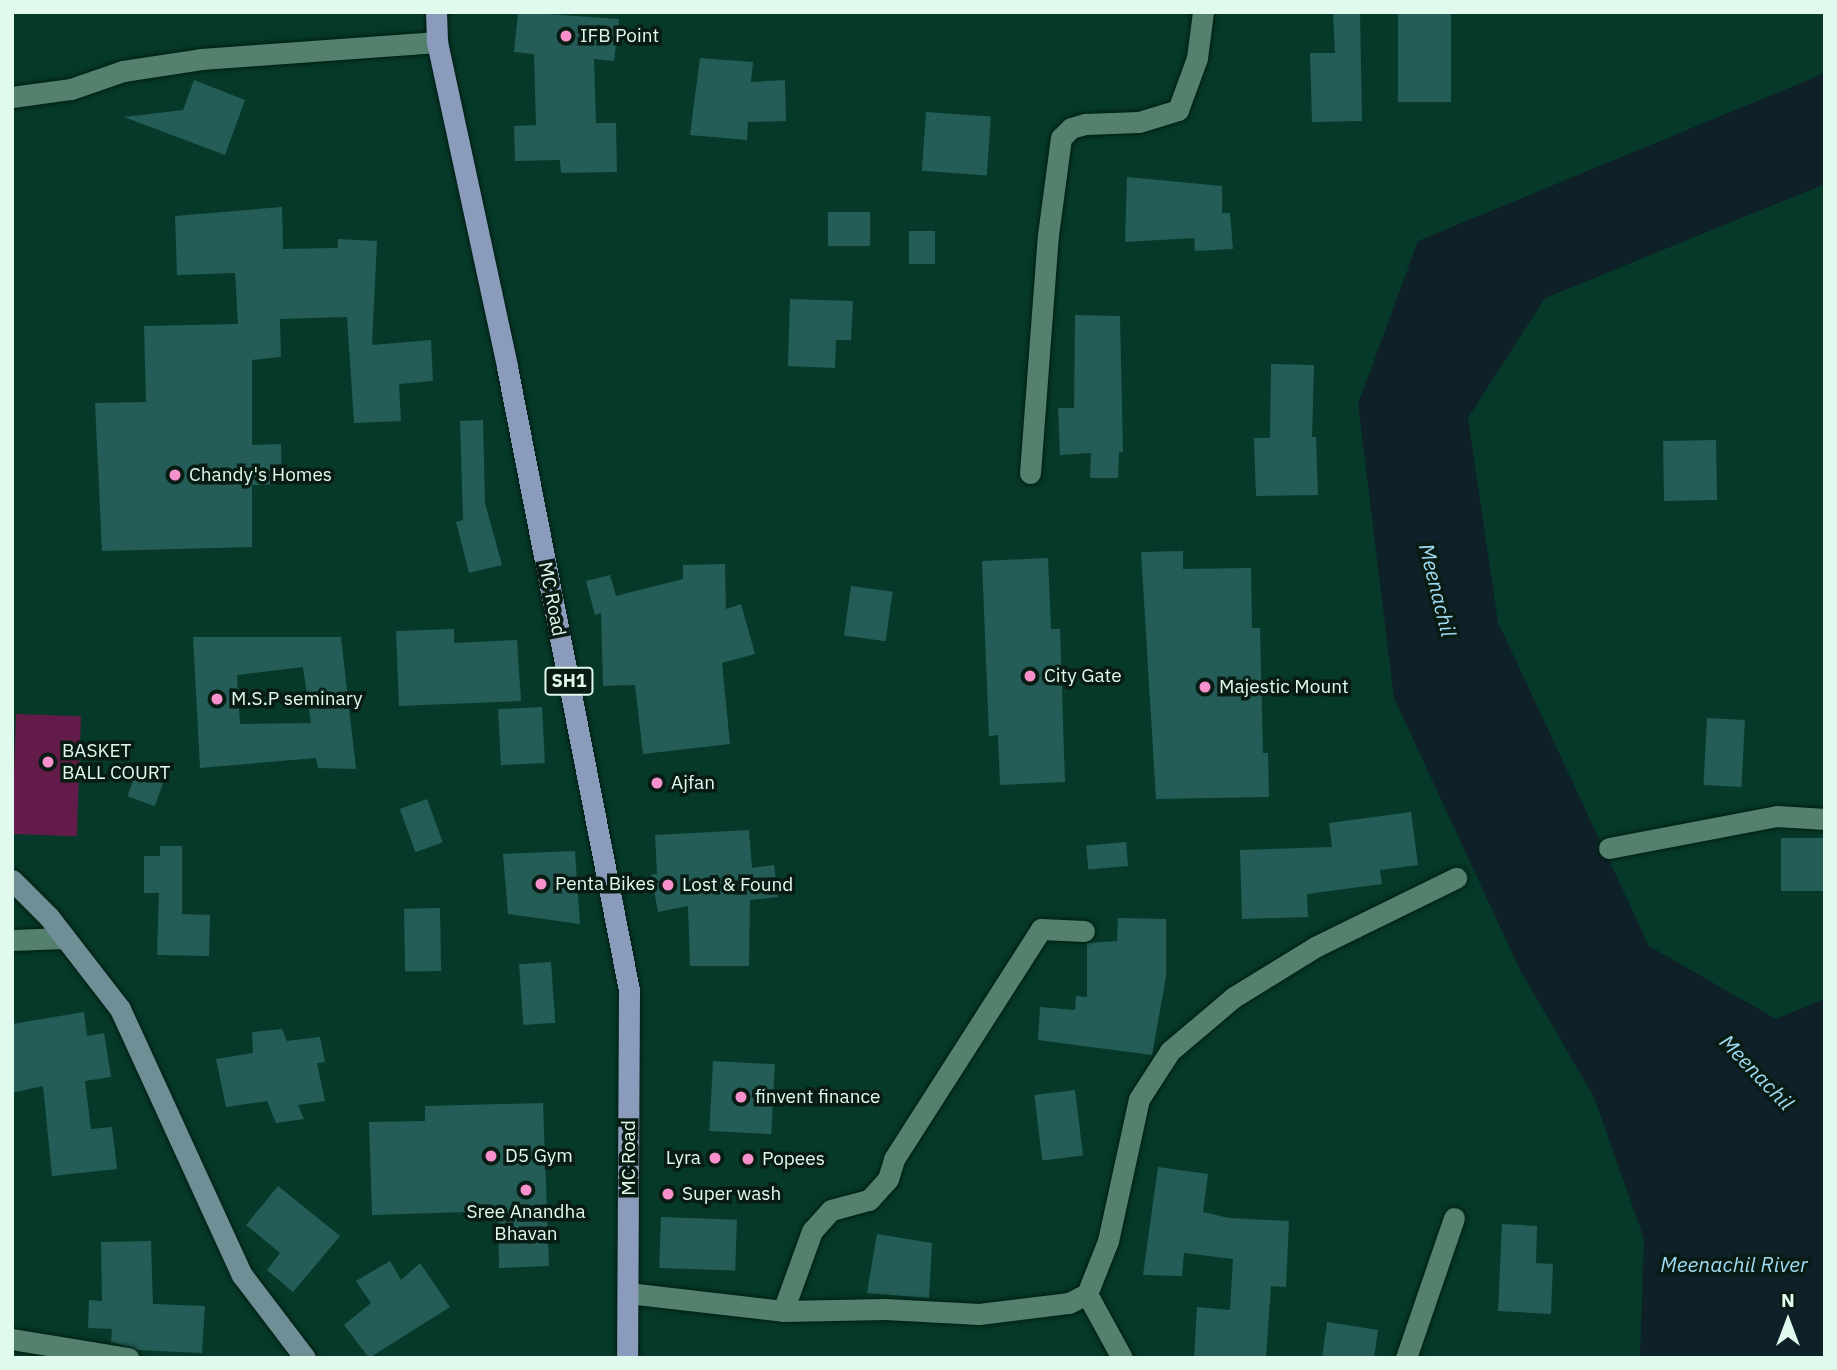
<!DOCTYPE html>
<html>
<head>
<meta charset="utf-8">
<style>
	body { margin:0 }
	#map { position:relative; width:1837px; height:1370px; overflow:hidden; background:#063929; font-family:"IBM Plex Sans",sans-serif }
	div>[style] { position:absolute }
	.green>* { inset:0; background:#631c49; transform-origin:0 0 }
	.water>* { inset:0; background:#0e2128 }
	.building>* { inset:0; background:#245d57; transform-origin:0 0 }
	.roads { filter:drop-shadow(0 0 2px #001e13) drop-shadow(0 0 2px #001e13) }
	.street>* { height:21px; margin:-10.5px; padding:0 10.5px; transform-origin:10.5px; border-radius:10.5px; background:#53816e }
	.secondary>* { height:21px; margin:-10.5px; padding:0 10.5px; transform-origin:10.5px; border-radius:10.5px; background:#6f8e95 }
	.primary>* { height:21px; margin:-10.5px; padding:0 10.5px; transform-origin:10.5px; border-radius:10.5px; background:#8a9bbc }
	.dots>* { width:19px; height:19px; translate:-50% -50%; box-sizing:border-box; border:4px solid #091c14; border-radius:50% }
	span { translate:-50% -50%; white-space:nowrap; text-align:center; line-height:1.15; -webkit-text-stroke:7px #091c14; paint-order:stroke }
	.shield-label span { padding:2px 5px; background:#091c14; border:2px solid; border-radius:5px; -webkit-text-stroke-width:0 }
	.shield-label { font-size:18px; color:#e1faee; font-weight:700 }
	.poi-label { font-size:19px; color:#e1faee }
	.left { translate:0 -50%; text-align:left }
	.right { translate:-100% -50%; text-align:right }
	.street-label { font-size:19px; color:#e1faee }
	.water-label { font-size:21px; color:#9fdaf2; font-style:italic }
	.frame { position:absolute; inset:0; border:14px solid #e1faee; pointer-events:none }
	.north { position:absolute; left:1753px; top:1286px; width:70px; height:70px; -webkit-text-stroke:5px #091c14; paint-order:stroke; rotate:0deg; font-size:19px; font-weight:700; line-height:28px; text-align:center; color:#e1faee }
	.north::after { content:''; display:block; margin:auto; width:24px; height:32px; background:#e1faee; clip-path:polygon(50% 0,100% 100%,50% 72%,0 100%) }
</style>
</head>
<body>
<div id="map">
	<div class="green">
		<div style="left:16px;top:714px;width:65px;height:120px;rotate:2deg"></div>
	</div>
	<div class="water">
		<div style="clip-path:polygon(1825px 73px,1825px 184px,1545px 298px,1468px 418px,1498px 622px,1649px 946px,1776px 1019px,1825px 999px,1825px 1358px,1640px 1358px,1644px 1239px,1594px 1097px,1520px 970px,1394px 698px,1358px 404px,1418px 241px)"></div>
	</div>
	<div class="building">
		<div style="clip-path:polygon(518px 12px,619px 19px,614px 61px,594px 59px,596px 123px,616px 123px,617px 172px,561px 173px,560px 160px,515px 161px,514px 126px,536px 125px,534px 54px,514px 52px)"></div>
		<div style="clip-path:polygon(1333px 12px,1360px 12px,1362px 121px,1312px 122px,1310px 53px,1335px 53px)"></div>
		<div style="left:1398px;top:12px;width:53px;height:90px"></div>
		<div style="clip-path:polygon(700px 58px,753px 62px,751px 82px,785px 80px,786px 121px,748px 122px,747px 140px,690px 135px)"></div>
		<div style="clip-path:polygon(194px 80px,245px 100px,225px 155px,124px 117px,183px 110px)"></div>
		<div style="left:926px;top:112px;width:65px;height:59px;rotate:4deg"></div>
		<div style="clip-path:polygon(1127px 177px,1222px 186px,1222px 213px,1230px 213px,1233px 249px,1195px 251px,1194px 238px,1125px 242px)"></div>
		<div style="clip-path:polygon(282px 207px,283px 249px,338px 248px,338px 239px,377px 241px,372px 345px,431px 340px,433px 381px,399px 384px,401px 421px,354px 423px,347px 317px,280px 319px,281px 357px,252px 360px,252px 445px,281px 444px,282px 484px,252px 485px,252px 547px,102px 551px,95px 403px,146px 402px,144px 326px,238px 324px,235px 273px,177px 275px,175px 216px)"></div>
		<div style="left:828px;top:212px;width:42px;height:34px"></div>
		<div style="left:909px;top:231px;width:26px;height:33px"></div>
		<div style="clip-path:polygon(790px 299px,853px 301px,851px 340px,836px 340px,835px 368px,788px 366px)"></div>
		<div style="clip-path:polygon(1075px 315px,1120px 316px,1123px 452px,1119px 452px,1118px 478px,1090px 478px,1091px 453px,1060px 455px,1058px 408px,1074px 408px)"></div>
		<div style="clip-path:polygon(1271px 364px,1314px 365px,1312px 437px,1316px 437px,1318px 495px,1256px 496px,1254px 438px,1270px 438px)"></div>
		<div style="clip-path:polygon(483px 420px,485px 503px,502px 565px,469px 573px,456px 522px,463px 520px,460px 421px)"></div>
		<div style="left:1716px;top:440px;width:60px;height:53px;rotate:89deg"></div>
		<div style="clip-path:polygon(1183px 551px,1183px 569px,1251px 568px,1252px 628px,1260px 628px,1263px 753px,1268px 753px,1269px 797px,1156px 799px,1141px 552px)"></div>
		<div style="clip-path:polygon(1048px 558px,1051px 629px,1060px 629px,1065px 782px,1000px 785px,998px 735px,989px 736px,982px 561px)"></div>
		<div style="clip-path:polygon(725px 564px,726px 609px,741px 604px,755px 654px,722px 663px,730px 744px,643px 754px,635px 685px,603px 686px,601px 613px,595px 615px,586px 581px,610px 575px,616px 596px,683px 579px,683px 565px)"></div>
		<div style="left:851px;top:586px;width:42px;height:50px;rotate:8deg"></div>
		<div style="clip-path:polygon(454px 629px,454px 643px,517px 640px,521px 701px,399px 706px,396px 631px)"></div>
		<div style="clip-path:polygon(evenodd,193px 637px,341px 637px,356px 769px,318px 768px,316px 758px,200px 768px,193px 637px,303px 667px,311px 723px,240px 724px,237px 675px,303px 667px)"></div>
		<div style="left:542px;top:707px;width:56px;height:44px;rotate:87deg"></div>
		<div style="left:1707px;top:718px;width:38px;height:67px;rotate:3deg"></div>
		<div style="left:137px;top:770px;width:29px;height:28px;rotate:20deg"></div>
		<div style="left:427px;top:799px;width:46px;height:29px;rotate:70deg"></div>
		<div style="clip-path:polygon(1411px 812px,1418px 865px,1380px 870px,1382px 884px,1307px 894px,1308px 917px,1242px 919px,1240px 850px,1332px 847px,1329px 823px)"></div>
		<div style="clip-path:polygon(749px 830px,752px 868px,774px 865px,778px 897px,750px 900px,749px 966px,690px 966px,688px 906px,658px 912px,651px 875px,657px 874px,655px 835px)"></div>
		<div style="left:1825px;top:838px;width:53px;height:44px;rotate:90deg"></div>
		<div style="left:1126px;top:842px;width:24px;height:40px;rotate:85deg"></div>
		<div style="clip-path:polygon(160px 846px,182px 846px,182px 914px,210px 915px,209px 956px,157px 955px,159px 893px,144px 893px,144px 856px,160px 856px)"></div>
		<div style="clip-path:polygon(575px 851px,580px 924px,508px 914px,503px 854px)"></div>
		<div style="left:440px;top:908px;width:63px;height:36px;rotate:89deg"></div>
		<div style="clip-path:polygon(1118px 918px,1166px 919px,1166px 977px,1152px 1055px,1038px 1040px,1040px 1007px,1075px 1010px,1076px 996px,1087px 997px,1087px 943px,1117px 941px)"></div>
		<div style="left:551px;top:962px;width:61px;height:32px;rotate:86deg"></div>
		<div style="clip-path:polygon(84px 1012px,87px 1036px,104px 1033px,111px 1077px,85px 1081px,91px 1129px,112px 1127px,117px 1169px,52px 1176px,43px 1086px,12px 1093px,12px 1024px)"></div>
		<div style="clip-path:polygon(282px 1029px,287px 1041px,320px 1037px,325px 1062px,317px 1063px,325px 1101px,298px 1105px,304px 1119px,276px 1123px,267px 1101px,226px 1107px,216px 1059px,253px 1053px,252px 1032px)"></div>
		<div style="left:713px;top:1061px;width:62px;height:70px;rotate:3deg"></div>
		<div style="left:1075px;top:1090px;width:66px;height:41px;rotate:83deg"></div>
		<div style="clip-path:polygon(543px 1103px,549px 1266px,499px 1268px,498px 1211px,372px 1215px,369px 1122px,425px 1121px,425px 1106px)"></div>
		<div style="clip-path:polygon(1158px 1167px,1208px 1174px,1203px 1212px,1229px 1218px,1289px 1221px,1286px 1287px,1271px 1286px,1266px 1358px,1194px 1358px,1197px 1307px,1230px 1310px,1233px 1259px,1184px 1253px,1182px 1276px,1143px 1275px)"></div>
		<div style="clip-path:polygon(278px 1186px,340px 1236px,293px 1292px,267px 1270px,280px 1253px,246px 1225px)"></div>
		<div style="left:661px;top:1217px;width:76px;height:51px;rotate:2deg"></div>
		<div style="clip-path:polygon(1502px 1224px,1537px 1226px,1536px 1263px,1553px 1264px,1551px 1314px,1498px 1311px)"></div>
		<div style="clip-path:polygon(877px 1234px,932px 1243px,929px 1298px,867px 1293px)"></div>
		<div style="clip-path:polygon(151px 1241px,153px 1304px,205px 1306px,202px 1353px,138px 1350px,111px 1342px,112px 1329px,88px 1328px,89px 1300px,102px 1301px,101px 1242px)"></div>
		<div style="clip-path:polygon(390px 1261px,401px 1280px,420px 1263px,450px 1307px,369px 1358px,344px 1325px,371px 1303px,356px 1281px)"></div>
		<div style="clip-path:polygon(1327px 1322px,1378px 1330px,1374px 1358px,1322px 1358px)"></div>
	</div>
	<div class="roads">
		<div class="street">
			<div style="left:12px;top:97px;width:60px;rotate:-7.7deg"></div>
			<div style="left:71px;top:89px;width:55px;rotate:-19.1deg"></div>
			<div style="left:123px;top:71px;width:79px;rotate:-8.7deg"></div>
			<div style="left:201px;top:59px;width:237px;rotate:-4.1deg"></div>
			<div style="left:1030px;top:473px;width:239px;rotate:-85.7deg"></div>
			<div style="left:1048px;top:235px;width:98px;rotate:-82.4deg"></div>
			<div style="left:1061px;top:138px;width:14px;rotate:-45deg"></div>
			<div style="left:1071px;top:128px;width:15px;rotate:-16deg"></div>
			<div style="left:1085px;top:124px;width:54px;rotate:-2.1deg"></div>
			<div style="left:1139px;top:122px;width:41px;rotate:-17.1deg"></div>
			<div style="left:1178px;top:110px;width:55px;rotate:-69.9deg"></div>
			<div style="left:1197px;top:58px;width:46px;rotate:-82.6deg"></div>
			<div style="left:1609px;top:848px;width:171px;rotate:-10.8deg"></div>
			<div style="left:1777px;top:816px;width:48px;rotate:3.6deg"></div>
			<div style="left:12px;top:940px;width:53px;rotate:-2.2deg"></div>
			<div style="left:628px;top:1293px;width:156px;rotate:6.6deg"></div>
			<div style="left:783px;top:1311px;width:102px;rotate:-1.1deg"></div>
			<div style="left:885px;top:1309px;width:94px;rotate:3deg"></div>
			<div style="left:979px;top:1314px;width:91px;rotate:-7deg"></div>
			<div style="left:1069px;top:1303px;width:20px;rotate:-27deg"></div>
			<div style="left:1087px;top:1294px;width:57px;rotate:-68.4deg"></div>
			<div style="left:1108px;top:1241px;width:145px;rotate:-77.7deg"></div>
			<div style="left:1139px;top:1099px;width:57px;rotate:-57.1deg"></div>
			<div style="left:1170px;top:1051px;width:84px;rotate:-40.2deg"></div>
			<div style="left:1234px;top:997px;width:97px;rotate:-31.6deg"></div>
			<div style="left:1317px;top:946px;width:155px;rotate:-26.1deg"></div>
			<div style="left:1087px;top:1294px;width:73px;rotate:61.3deg"></div>
			<div style="left:783px;top:1311px;width:85px;rotate:-70.1deg"></div>
			<div style="left:812px;top:1231px;width:28px;rotate:-48deg"></div>
			<div style="left:831px;top:1210px;width:39px;rotate:-15deg"></div>
			<div style="left:869px;top:1200px;width:28px;rotate:-48deg"></div>
			<div style="left:888px;top:1179px;width:21px;rotate:-73deg"></div>
			<div style="left:894px;top:1159px;width:273px;rotate:-57.4deg"></div>
			<div style="left:1041px;top:929px;width:43px;rotate:2.7deg"></div>
			<div style="left:12px;top:1339px;width:118px;rotate:9.3deg"></div>
			<div style="left:1406px;top:1358px;width:148px;rotate:-71.1deg"></div>
		</div>
		<div class="secondary">
			<div style="left:12px;top:880px;width:52px;rotate:45deg"></div>
			<div style="left:49px;top:917px;width:116px;rotate:52.3deg"></div>
			<div style="left:120px;top:1009px;width:293px;rotate:65.4deg"></div>
			<div style="left:242px;top:1275px;width:104px;rotate:52.8deg"></div>
		</div>
		<div class="primary">
			<div style="left:436px;top:12px;width:30px;rotate:88deg"></div>
			<div style="left:437px;top:42px;width:332px;rotate:77.8deg"></div>
			<div style="left:507px;top:367px;width:635px;rotate:78.92deg"></div>
			<div style="left:629px;top:990px;width:368px;rotate:90.3deg"></div>
		</div>
	</div>
	<div class="dots">
		<div style="left:566px;top:36px;background:#f890cb"></div>
		<div style="left:175px;top:475px;background:#f890cb"></div>
		<div style="left:1030px;top:676px;background:#f890cb"></div>
		<div style="left:1205px;top:687px;background:#f890cb"></div>
		<div style="left:217px;top:699px;background:#f890cb"></div>
		<div style="left:48px;top:762px;background:#f890cb"></div>
		<div style="left:657px;top:783px;background:#f890cb"></div>
		<div style="left:541px;top:884px;background:#f890cb"></div>
		<div style="left:668px;top:885px;background:#f890cb"></div>
		<div style="left:741px;top:1097px;background:#f890cb"></div>
		<div style="left:491px;top:1156px;background:#f890cb"></div>
		<div style="left:715px;top:1158px;background:#f890cb"></div>
		<div style="left:748px;top:1159px;background:#f890cb"></div>
		<div style="left:526px;top:1190px;background:#f890cb"></div>
		<div style="left:668px;top:1194px;background:#f890cb"></div>
	</div>
	<div class="shield-label">
		<span style="left:569px;top:681px">SH1</span>
	</div>
	<div class="poi-label">
		<span class="left" style="left:580px;top:36px">IFB Point</span>
		<span class="left" style="left:189px;top:475px">Chandy's Homes</span>
		<span class="left" style="left:1044px;top:676px">City Gate</span>
		<span class="left" style="left:1219px;top:687px">Majestic Mount</span>
		<span class="left" style="left:231px;top:699px">M.S.P seminary</span>
		<span class="left" style="left:62px;top:762px">BASKET<br>BALL COURT</span>
		<span class="left" style="left:671px;top:783px">Ajfan</span>
		<span class="left" style="left:555px;top:884px">Penta Bikes</span>
		<span class="left" style="left:682px;top:885px">Lost &amp; Found</span>
		<span class="left" style="left:755px;top:1097px">finvent finance</span>
		<span class="left" style="left:505px;top:1156px">D5 Gym</span>
		<span class="right" style="left:701px;top:1158px">Lyra</span>
		<span class="left" style="left:762px;top:1159px">Popees</span>
		<span class="left" style="left:682px;top:1194px">Super wash</span>
		<span style="left:526px;top:1223px">Sree Anandha<br>Bhavan</span>
	</div>
	<div class="street-label">
		<span style="left:552px;top:599px;rotate:79deg">MC Road</span>
		<span style="left:629px;top:1158px;rotate:-90deg">MC Road</span>
	</div>
	<div class="water-label">
		<span style="left:1438px;top:590px;rotate:76deg">Meenachil</span>
		<span style="left:1757px;top:1072px;rotate:46deg">Meenachil</span>
		<span style="left:1734px;top:1264px">Meenachil River</span>
	</div>
	<div class="frame"></div>
	<div class="north">N</div>
</div>
</body>
</html>
